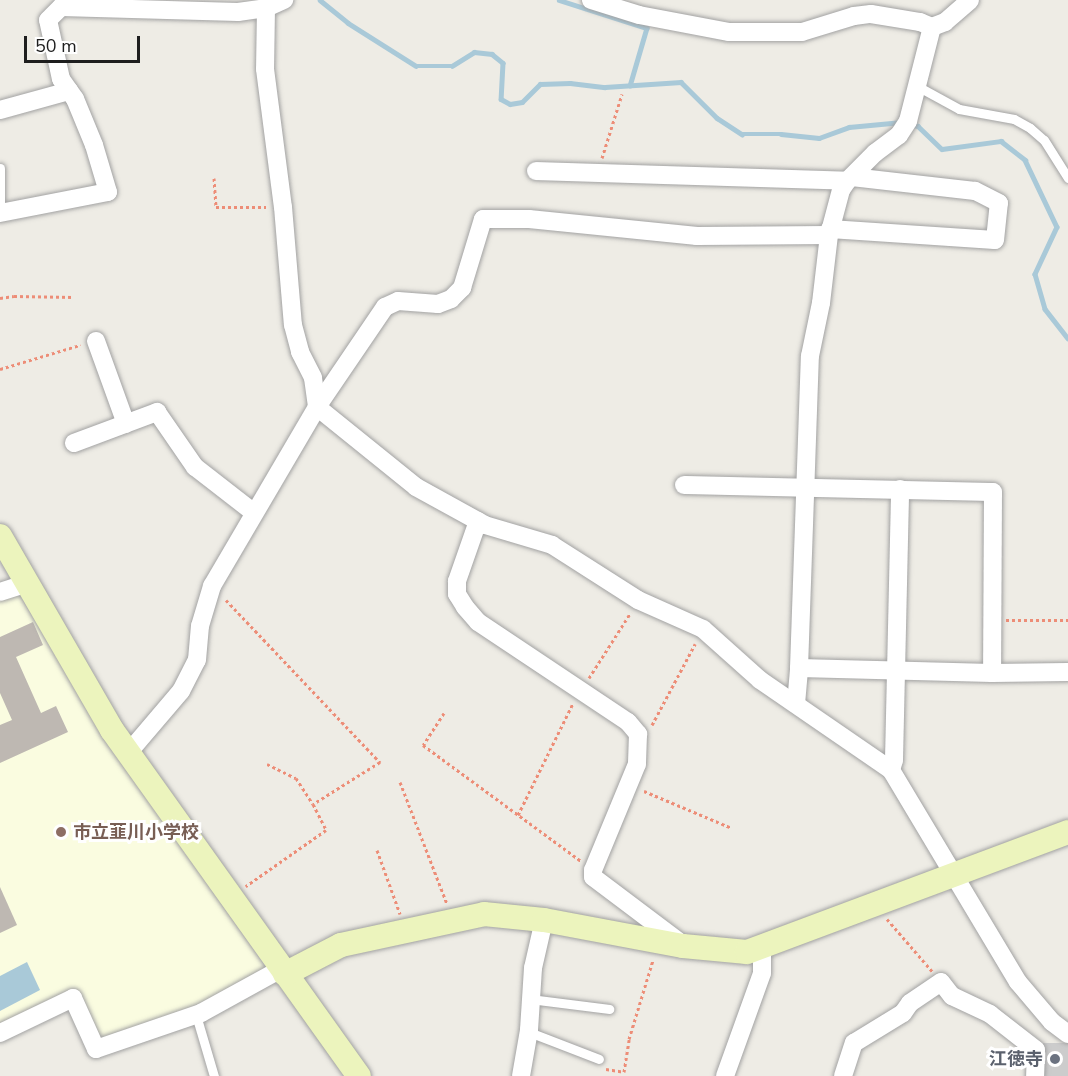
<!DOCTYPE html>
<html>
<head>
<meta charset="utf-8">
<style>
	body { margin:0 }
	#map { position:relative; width:1068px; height:1076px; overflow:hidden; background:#eeece5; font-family:"Nunito Sans","Noto Sans JP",sans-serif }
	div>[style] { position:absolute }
	.education>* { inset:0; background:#fafce0 }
	.religious>* { inset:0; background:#ccc; transform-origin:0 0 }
	.water>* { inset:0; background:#a9c9d8 }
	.stream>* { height:4.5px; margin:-2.25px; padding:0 2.25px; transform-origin:2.25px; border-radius:2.25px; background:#a9c9d8 }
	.building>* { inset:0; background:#beb8b2 }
	.path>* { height:3px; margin-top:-1.5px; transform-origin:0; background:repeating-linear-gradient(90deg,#ed8d77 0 3px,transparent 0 6px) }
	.roads { filter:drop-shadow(0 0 2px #a2a2a2) drop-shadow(0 0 2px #a2a2a2) }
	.lane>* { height:9px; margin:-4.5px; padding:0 4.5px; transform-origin:4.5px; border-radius:4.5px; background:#fff }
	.street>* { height:18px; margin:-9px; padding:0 9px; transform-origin:9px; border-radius:9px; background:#fff }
	.secondary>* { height:24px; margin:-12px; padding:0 12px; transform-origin:12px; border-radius:12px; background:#ecf4bd }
	.dots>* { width:16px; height:16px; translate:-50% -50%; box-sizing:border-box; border:3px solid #fff; border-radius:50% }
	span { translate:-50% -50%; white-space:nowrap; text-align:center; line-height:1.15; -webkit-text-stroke:6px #fff; paint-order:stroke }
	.education-label { font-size:18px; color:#785e54; font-weight:700 }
	.left { translate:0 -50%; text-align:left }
	.worship-label { font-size:18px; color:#5b616d; font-weight:700 }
	.right { translate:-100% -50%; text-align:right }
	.scale { position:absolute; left:24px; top:36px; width:116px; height:27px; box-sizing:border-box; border:3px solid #1e1e1e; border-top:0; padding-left:8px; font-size:18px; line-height:21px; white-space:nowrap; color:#1e1e1e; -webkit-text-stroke:4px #fff; paint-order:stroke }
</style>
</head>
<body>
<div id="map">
	<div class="education">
		<div style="clip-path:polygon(17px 592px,152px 806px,266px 968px,199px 1009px,100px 1043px,74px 993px,0 1025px,0 598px)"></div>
	</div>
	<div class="religious">
		<div style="left:1043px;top:1043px;width:25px;height:33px"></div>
	</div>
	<div class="water">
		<div style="clip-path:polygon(27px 962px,40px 990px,0 1011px,0 976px)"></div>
	</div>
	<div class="stream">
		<div style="left:320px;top:0;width:36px;rotate:39deg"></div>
		<div style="left:348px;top:23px;width:80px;rotate:32.3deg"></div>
		<div style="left:416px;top:66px;width:36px"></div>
		<div style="left:452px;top:66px;width:26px;rotate:-32deg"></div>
		<div style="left:474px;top:52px;width:18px;rotate:6deg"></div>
		<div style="left:492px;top:54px;width:14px;rotate:39deg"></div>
		<div style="left:503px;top:63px;width:36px;rotate:93deg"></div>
		<div style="left:501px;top:99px;width:10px;rotate:29deg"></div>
		<div style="left:510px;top:104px;width:12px;rotate:-9deg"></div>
		<div style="left:522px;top:102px;width:25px;rotate:-45deg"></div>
		<div style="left:540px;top:84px;width:30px;rotate:-2deg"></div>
		<div style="left:570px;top:83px;width:35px;rotate:7deg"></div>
		<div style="left:605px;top:87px;width:76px;rotate:-3.8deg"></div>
		<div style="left:681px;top:82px;width:51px;rotate:45deg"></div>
		<div style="left:717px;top:118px;width:30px;rotate:33deg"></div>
		<div style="left:742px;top:134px;width:39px"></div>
		<div style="left:781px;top:134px;width:38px;rotate:6deg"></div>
		<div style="left:819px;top:138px;width:32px;rotate:-20deg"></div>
		<div style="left:849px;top:127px;width:53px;rotate:-5.4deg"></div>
		<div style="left:559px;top:0;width:92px;rotate:17.7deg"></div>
		<div style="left:647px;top:28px;width:60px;rotate:106.3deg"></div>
		<div style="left:910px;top:124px;width:8px;rotate:14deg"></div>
		<div style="left:918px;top:126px;width:33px;rotate:44deg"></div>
		<div style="left:942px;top:149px;width:60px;rotate:-7.7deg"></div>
		<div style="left:1001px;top:141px;width:31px;rotate:38deg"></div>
		<div style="left:1025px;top:160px;width:74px;rotate:64.5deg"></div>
		<div style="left:1057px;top:227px;width:52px;rotate:115.1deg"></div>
		<div style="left:1035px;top:274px;width:36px;rotate:74deg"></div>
		<div style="left:1045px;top:309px;width:37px;rotate:52deg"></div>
	</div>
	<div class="building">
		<div style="clip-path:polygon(33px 622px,43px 645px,16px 657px,41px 713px,56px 706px,68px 732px,0 763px,0 725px,12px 720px,0 693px,0 637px)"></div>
		<div style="clip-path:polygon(0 887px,17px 925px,0 933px)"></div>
	</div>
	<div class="path">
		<div style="left:602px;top:158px;width:67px;rotate:-72.6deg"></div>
		<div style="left:214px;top:178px;width:29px;rotate:86deg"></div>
		<div style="left:216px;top:207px;width:50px"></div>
		<div style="left:0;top:298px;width:14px;rotate:-8deg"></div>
		<div style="left:14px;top:296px;width:60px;rotate:1deg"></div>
		<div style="left:0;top:369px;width:84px;rotate:-16.7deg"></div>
		<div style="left:226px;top:600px;width:224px;rotate:46.5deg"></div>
		<div style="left:380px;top:762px;width:79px;rotate:147.9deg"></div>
		<div style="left:313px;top:804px;width:29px;rotate:63deg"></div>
		<div style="left:326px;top:830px;width:98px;rotate:145deg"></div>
		<div style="left:1006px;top:620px;width:62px"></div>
		<div style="left:589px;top:678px;width:78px;rotate:-57.5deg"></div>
		<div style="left:444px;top:713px;width:38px;rotate:123deg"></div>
		<div style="left:423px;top:745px;width:196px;rotate:36.3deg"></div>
		<div style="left:652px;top:725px;width:92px;rotate:-62deg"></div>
		<div style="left:267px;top:764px;width:32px;rotate:26deg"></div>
		<div style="left:296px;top:778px;width:31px;rotate:57deg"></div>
		<div style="left:400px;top:782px;width:131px;rotate:68.9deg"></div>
		<div style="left:644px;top:791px;width:95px;rotate:22.8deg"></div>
		<div style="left:518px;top:815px;width:125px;rotate:-63.8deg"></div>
		<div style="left:377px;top:850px;width:68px;rotate:70.2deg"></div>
		<div style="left:887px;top:919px;width:69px;rotate:49.1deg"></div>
		<div style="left:606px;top:1069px;width:18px;rotate:9deg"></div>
		<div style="left:624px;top:1072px;width:33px;rotate:-81deg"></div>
		<div style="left:629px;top:1039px;width:83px;rotate:-73.1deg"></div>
	</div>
	<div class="roads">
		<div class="lane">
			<div style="left:917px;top:86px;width:48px;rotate:28.7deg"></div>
			<div style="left:959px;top:109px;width:56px;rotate:10.3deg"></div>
			<div style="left:1014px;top:119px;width:18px;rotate:29deg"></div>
			<div style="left:1030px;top:128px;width:18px;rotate:41deg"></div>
			<div style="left:1044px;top:140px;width:45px;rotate:57.7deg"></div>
			<div style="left:0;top:168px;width:45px;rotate:90deg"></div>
			<div style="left:530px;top:999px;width:80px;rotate:7.2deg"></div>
			<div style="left:196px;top:1015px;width:64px;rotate:73.6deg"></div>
			<div style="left:529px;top:1032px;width:75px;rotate:21.1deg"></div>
		</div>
		<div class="street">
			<div style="left:591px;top:0;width:50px;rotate:17.4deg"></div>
			<div style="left:639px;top:15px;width:92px;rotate:10.7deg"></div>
			<div style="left:729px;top:32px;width:73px"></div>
			<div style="left:802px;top:32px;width:54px;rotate:-17.1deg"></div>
			<div style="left:854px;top:16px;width:17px;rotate:-7deg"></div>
			<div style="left:871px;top:14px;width:50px;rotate:9.3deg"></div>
			<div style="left:920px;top:22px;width:13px;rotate:23deg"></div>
			<div style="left:932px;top:27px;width:14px;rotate:-21deg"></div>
			<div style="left:945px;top:22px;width:33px;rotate:-41deg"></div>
			<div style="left:266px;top:8px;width:61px;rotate:90.9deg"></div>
			<div style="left:265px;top:69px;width:139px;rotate:82.6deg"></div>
			<div style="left:283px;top:207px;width:118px;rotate:85.2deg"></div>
			<div style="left:293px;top:325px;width:28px;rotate:75deg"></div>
			<div style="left:300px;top:352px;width:29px;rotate:63deg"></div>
			<div style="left:313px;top:378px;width:29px;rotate:82deg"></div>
			<div style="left:317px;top:407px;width:127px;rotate:38.9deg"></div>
			<div style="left:416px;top:487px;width:79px;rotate:28.8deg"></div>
			<div style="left:485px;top:525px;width:70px;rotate:16.6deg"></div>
			<div style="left:552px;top:545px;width:102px;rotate:32.6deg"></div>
			<div style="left:638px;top:600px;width:71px;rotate:24deg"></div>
			<div style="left:703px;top:629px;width:76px;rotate:41.8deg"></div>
			<div style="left:760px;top:680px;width:159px;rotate:34.5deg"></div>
			<div style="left:891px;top:770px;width:247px;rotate:59.1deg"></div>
			<div style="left:1018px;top:982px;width:52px;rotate:49.6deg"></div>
			<div style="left:1052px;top:1022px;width:20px;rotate:37deg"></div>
			<div style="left:0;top:110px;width:72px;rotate:-15.4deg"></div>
			<div style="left:536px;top:171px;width:311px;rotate:1.8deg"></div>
			<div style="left:0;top:213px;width:110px;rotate:-11deg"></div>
			<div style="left:108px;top:192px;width:49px;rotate:-106.6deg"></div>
			<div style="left:94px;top:145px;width:50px;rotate:-112.4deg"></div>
			<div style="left:75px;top:99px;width:24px;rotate:-125deg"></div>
			<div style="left:61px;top:79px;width:60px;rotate:-102.4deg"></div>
			<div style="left:48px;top:20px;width:18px;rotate:-45deg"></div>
			<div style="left:61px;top:7px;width:177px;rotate:1.6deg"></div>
			<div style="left:238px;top:12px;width:28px;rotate:-8deg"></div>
			<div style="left:266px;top:8px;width:20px;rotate:-24deg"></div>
			<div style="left:830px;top:229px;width:165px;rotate:3.8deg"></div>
			<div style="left:995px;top:240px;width:37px;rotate:-84deg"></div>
			<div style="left:999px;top:203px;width:27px;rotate:-153deg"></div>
			<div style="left:975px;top:191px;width:124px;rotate:-173.5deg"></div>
			<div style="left:96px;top:341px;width:88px;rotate:70.1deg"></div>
			<div style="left:74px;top:443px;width:89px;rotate:-20.5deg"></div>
			<div style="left:157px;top:412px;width:67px;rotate:55.4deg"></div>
			<div style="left:195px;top:467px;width:73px;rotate:37.8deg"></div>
			<div style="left:684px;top:485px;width:309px;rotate:1.3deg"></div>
			<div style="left:993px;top:492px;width:181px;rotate:90.3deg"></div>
			<div style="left:478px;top:521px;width:64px;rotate:109.3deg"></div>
			<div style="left:457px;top:581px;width:13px;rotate:90deg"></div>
			<div style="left:457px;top:594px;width:15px;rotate:58deg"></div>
			<div style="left:465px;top:607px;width:20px;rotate:49deg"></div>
			<div style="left:478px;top:622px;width:180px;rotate:33.7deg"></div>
			<div style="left:628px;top:722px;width:16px;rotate:50deg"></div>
			<div style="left:638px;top:734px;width:30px;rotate:92deg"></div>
			<div style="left:637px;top:764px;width:115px;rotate:112.5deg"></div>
			<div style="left:593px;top:870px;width:7px;rotate:90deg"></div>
			<div style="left:593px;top:877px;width:111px;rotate:37deg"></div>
			<div style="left:0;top:592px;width:28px;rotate:-18deg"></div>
			<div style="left:799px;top:668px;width:193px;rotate:1.5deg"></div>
			<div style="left:992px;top:673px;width:76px;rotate:-0.8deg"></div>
			<div style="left:796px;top:704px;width:36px;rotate:-85deg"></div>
			<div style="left:799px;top:668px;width:312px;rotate:-88deg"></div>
			<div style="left:810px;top:356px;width:54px;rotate:-78.3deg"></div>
			<div style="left:821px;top:303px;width:68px;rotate:-83.3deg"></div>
			<div style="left:829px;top:235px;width:47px;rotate:-75.1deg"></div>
			<div style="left:841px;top:190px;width:11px;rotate:-56deg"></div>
			<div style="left:847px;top:181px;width:40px;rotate:-45deg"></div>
			<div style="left:875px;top:153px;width:30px;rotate:-37deg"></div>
			<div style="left:899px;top:135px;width:17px;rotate:-57deg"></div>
			<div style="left:908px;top:121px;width:97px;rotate:-75.7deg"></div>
			<div style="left:129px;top:752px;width:80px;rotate:-49.6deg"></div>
			<div style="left:181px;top:691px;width:35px;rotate:-63deg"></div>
			<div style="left:197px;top:660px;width:34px;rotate:-85deg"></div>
			<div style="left:200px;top:626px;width:42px;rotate:-73.3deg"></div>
			<div style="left:212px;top:586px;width:208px;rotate:-59.6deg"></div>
			<div style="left:317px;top:407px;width:121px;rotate:-55.8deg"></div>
			<div style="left:385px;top:307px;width:14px;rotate:-25deg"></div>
			<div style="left:398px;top:301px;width:40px;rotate:4.3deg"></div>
			<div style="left:438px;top:304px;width:14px;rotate:-21deg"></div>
			<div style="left:451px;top:299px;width:16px;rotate:-45deg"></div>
			<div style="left:462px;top:288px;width:72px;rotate:-73.1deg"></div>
			<div style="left:483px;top:219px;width:46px"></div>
			<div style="left:529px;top:219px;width:169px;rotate:5.8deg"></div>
			<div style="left:697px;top:236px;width:132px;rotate:-0.4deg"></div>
			<div style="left:891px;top:770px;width:10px;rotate:-73deg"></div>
			<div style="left:894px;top:760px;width:271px;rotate:-88.7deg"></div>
			<div style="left:0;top:1033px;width:81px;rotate:-25.6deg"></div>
			<div style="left:73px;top:998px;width:56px;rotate:65.7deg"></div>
			<div style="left:96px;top:1049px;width:111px;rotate:-18.9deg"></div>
			<div style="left:201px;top:1013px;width:91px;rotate:-28.8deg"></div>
			<div style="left:521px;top:1076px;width:47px;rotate:-80.1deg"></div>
			<div style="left:529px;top:1030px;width:62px;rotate:-86.3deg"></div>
			<div style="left:533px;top:968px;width:49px;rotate:-77.1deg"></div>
			<div style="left:725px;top:1076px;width:109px;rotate:-70.2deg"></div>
			<div style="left:762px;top:973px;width:25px;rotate:-90deg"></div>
			<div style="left:843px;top:1076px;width:35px;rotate:-72deg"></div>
			<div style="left:854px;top:1043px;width:57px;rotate:-31.5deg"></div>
			<div style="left:903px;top:1013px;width:12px;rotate:-55deg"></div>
			<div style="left:910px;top:1003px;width:37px;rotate:-34deg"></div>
			<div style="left:941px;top:982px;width:18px;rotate:52deg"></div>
			<div style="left:952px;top:996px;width:42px;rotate:25.3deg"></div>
			<div style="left:990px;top:1014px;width:58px;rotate:38deg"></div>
			<div style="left:1036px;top:1050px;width:26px;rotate:92deg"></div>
		</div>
		<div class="secondary">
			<div style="left:0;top:536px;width:224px;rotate:60deg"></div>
			<div style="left:112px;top:730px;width:425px;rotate:54.5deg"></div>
			<div style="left:285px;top:974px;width:63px;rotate:-27.4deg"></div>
			<div style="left:341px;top:945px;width:146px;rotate:-12.2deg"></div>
			<div style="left:484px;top:914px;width:60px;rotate:5.7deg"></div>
			<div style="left:544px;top:920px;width:141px;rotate:10.6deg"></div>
			<div style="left:683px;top:946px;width:64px;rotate:5.4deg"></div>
			<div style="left:747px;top:952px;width:343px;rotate:-20.5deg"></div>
		</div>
	</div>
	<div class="dots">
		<div style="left:61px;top:832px;background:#8d6e63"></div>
		<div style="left:1055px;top:1059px;background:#6b7280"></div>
	</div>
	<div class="education-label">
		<span class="left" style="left:73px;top:832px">市立韮川小学校</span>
	</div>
	<div class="worship-label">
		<span class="right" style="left:1043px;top:1059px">江徳寺</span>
	</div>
	<div class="scale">50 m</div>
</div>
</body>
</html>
